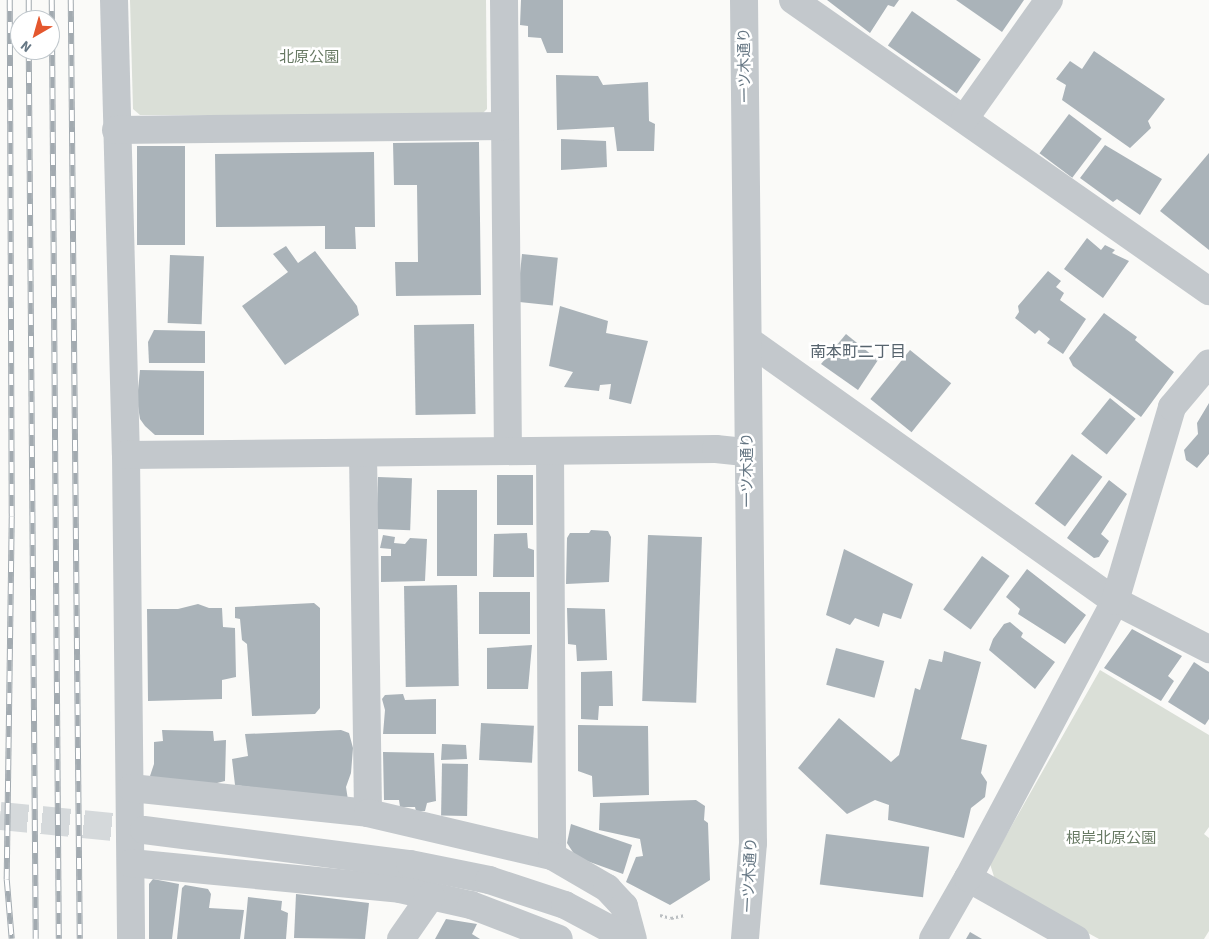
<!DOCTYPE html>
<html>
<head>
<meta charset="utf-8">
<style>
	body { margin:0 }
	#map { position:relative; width:1209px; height:939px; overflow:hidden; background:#fafaf8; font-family:"Source Sans 3","Noto Sans JP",sans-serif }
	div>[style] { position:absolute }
	.green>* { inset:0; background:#dadfd7 }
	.building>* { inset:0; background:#aab3b9; transform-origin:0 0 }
	.tertiary-tunnel>* { height:28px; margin-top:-14px; transform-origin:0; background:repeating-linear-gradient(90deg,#d5d9db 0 28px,transparent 0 42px) }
	.path>* { height:3px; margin-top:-1.5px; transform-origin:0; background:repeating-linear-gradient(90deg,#bbbfc2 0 2.5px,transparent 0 5px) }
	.minor>* { height:28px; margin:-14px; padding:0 14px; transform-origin:14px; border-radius:14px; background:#c3c8cc }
	.tertiary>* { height:28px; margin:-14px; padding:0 14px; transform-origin:14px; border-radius:14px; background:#c3c8cc }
	.rail>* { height:5.5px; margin-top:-2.75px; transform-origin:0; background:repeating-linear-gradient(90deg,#fff 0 11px,#a2aab0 0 22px); box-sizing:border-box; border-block:1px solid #a2aab0 }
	span { translate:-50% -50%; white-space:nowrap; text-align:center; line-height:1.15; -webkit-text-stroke:5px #fff; paint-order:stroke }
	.park-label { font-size:15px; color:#687a64 }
	.street-label { font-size:15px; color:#657683 }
	.neighbourhood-label { font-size:16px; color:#57646e }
	.north { position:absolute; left:10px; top:10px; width:50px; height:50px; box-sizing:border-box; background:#fff; border:1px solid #c1c8cd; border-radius:50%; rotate:218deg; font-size:14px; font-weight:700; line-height:20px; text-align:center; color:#657683 }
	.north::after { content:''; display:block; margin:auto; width:18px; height:22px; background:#e4572e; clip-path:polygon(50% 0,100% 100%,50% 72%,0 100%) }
</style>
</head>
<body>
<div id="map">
	<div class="green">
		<div style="clip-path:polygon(130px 0,486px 0,487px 109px,481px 115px,140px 115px,133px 109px)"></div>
		<div style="clip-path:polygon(1100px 670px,1209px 735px,1209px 827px,1204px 834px,1209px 838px,1209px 931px,1204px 939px,1099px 939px,996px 883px,990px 864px)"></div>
	</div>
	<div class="building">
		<div style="clip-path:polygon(521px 0,563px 0,563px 53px,547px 53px,541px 38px,528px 37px,528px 26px,520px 25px)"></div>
		<div style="clip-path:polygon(827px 0,899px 0,894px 7px,888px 5px,870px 33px)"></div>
		<div style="clip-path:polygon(956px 0,1024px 0,1002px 32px)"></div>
		<div style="left:912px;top:11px;width:84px;height:42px;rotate:35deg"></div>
		<div style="clip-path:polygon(1094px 51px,1165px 99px,1148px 121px,1151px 128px,1130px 148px,1062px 100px,1066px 85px,1056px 79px,1070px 61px,1082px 69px)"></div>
		<div style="clip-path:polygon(556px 75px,598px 76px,603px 85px,648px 82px,649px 121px,655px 124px,654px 151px,617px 151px,614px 127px,557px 130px)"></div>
		<div style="left:1069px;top:114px;width:41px;height:49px;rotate:37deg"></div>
		<div style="clip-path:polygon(561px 139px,606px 141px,607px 167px,561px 170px)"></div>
		<div style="clip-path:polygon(479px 142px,481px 295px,396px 296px,395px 262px,418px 262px,417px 185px,394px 185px,393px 143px)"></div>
		<div style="clip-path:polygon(1105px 145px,1162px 179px,1140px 215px,1117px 199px,1113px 202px,1080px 178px)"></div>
		<div style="left:137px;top:146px;width:48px;height:99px"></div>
		<div style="clip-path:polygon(374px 152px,375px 227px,355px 227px,356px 249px,325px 249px,325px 226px,216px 227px,215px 154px)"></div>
		<div style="clip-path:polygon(1209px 153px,1209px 250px,1160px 211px)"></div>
		<div style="clip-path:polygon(1087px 238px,1101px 250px,1105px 245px,1115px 250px,1112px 253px,1129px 261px,1103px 298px,1064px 269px)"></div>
		<div style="clip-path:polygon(286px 246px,298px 263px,315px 251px,357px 306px,359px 315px,285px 365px,242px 306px,288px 272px,273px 254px)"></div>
		<div style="left:522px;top:254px;width:36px;height:48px;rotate:6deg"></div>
		<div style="left:170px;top:255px;width:34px;height:68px;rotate:2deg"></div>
		<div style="clip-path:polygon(1048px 271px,1061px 281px,1056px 287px,1064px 293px,1060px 300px,1086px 319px,1063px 354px,1047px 343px,1050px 339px,1039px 330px,1035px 334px,1015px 318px,1019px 312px,1018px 306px)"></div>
		<div style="clip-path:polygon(560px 306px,608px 321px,606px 333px,648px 341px,631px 404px,609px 399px,611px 384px,600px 385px,599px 391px,564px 387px,573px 372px,549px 366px)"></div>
		<div style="clip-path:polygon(1104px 313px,1137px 337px,1135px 340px,1174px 372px,1141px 417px,1073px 366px,1069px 358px)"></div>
		<div style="left:474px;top:324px;width:90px;height:60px;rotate:89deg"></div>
		<div style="clip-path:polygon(154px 330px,205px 331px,205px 363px,149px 363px,148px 342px)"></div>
		<div style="clip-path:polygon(846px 334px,878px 360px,858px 390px,821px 364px)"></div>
		<div style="left:910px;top:350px;width:53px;height:63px;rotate:39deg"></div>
		<div style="clip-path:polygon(140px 370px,204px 371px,204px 435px,155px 435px,145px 426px,140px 419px,137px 400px)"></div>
		<div style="left:1110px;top:398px;width:33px;height:46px;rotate:39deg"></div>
		<div style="clip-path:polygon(1209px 403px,1209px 454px,1197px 468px,1186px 460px,1184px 450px,1198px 434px,1197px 423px)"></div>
		<div style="left:1072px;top:454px;width:38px;height:62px;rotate:37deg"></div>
		<div style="left:497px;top:475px;width:36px;height:50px"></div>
		<div style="left:378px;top:477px;width:34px;height:52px;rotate:2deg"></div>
		<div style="clip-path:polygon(1109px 480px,1127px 494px,1101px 534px,1109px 541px,1099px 557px,1094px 558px,1067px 538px)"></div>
		<div style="left:437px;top:490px;width:40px;height:86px"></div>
		<div style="clip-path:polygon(591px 530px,608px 531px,611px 537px,609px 582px,566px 584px,567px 538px,570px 533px,589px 533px)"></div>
		<div style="clip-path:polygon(527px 533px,528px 548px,534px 550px,534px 577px,493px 577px,494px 534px)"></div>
		<div style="clip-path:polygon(383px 535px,395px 537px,394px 543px,405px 544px,410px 538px,427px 539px,425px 581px,381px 582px,381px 556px,391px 556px,391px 549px,380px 548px)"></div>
		<div style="left:648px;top:535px;width:54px;height:166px;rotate:2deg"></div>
		<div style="clip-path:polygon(844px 549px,913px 584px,901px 619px,883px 613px,879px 627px,855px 618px,850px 625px,826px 615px)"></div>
		<div style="left:982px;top:556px;width:34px;height:66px;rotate:36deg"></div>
		<div style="clip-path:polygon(1027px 569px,1086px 615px,1065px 644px,1018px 614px,1020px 609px,1006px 597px)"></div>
		<div style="left:457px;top:585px;width:101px;height:53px;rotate:89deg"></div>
		<div style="left:479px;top:592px;width:51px;height:42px"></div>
		<div style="clip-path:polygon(314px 603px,320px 608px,320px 708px,315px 714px,252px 716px,247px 644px,242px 640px,240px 619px,235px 618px,235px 607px)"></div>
		<div style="clip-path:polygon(198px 604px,209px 608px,222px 608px,223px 627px,235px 628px,236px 677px,222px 680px,222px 699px,148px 701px,147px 609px,178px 609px)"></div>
		<div style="clip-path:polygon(567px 608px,605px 609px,607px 660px,577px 661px,576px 645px,568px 644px)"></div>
		<div style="clip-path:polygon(1010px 622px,1023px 633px,1021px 637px,1055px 662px,1035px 689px,989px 650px,993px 639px,1004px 624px)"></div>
		<div style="clip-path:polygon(1132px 629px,1182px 656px,1168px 676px,1174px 681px,1161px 701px,1104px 668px)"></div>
		<div style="clip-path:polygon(532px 645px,528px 689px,487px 689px,487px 648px)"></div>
		<div style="left:836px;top:648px;width:50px;height:38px;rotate:15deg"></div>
		<div style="clip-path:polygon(944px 651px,981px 662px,961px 739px,987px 745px,981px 773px,987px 782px,985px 797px,971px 808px,964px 838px,888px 820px,889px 805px,875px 800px,847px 814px,798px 768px,839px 718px,891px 762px,899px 755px,915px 688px,920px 690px,929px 659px,942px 662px)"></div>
		<div style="clip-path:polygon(1194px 662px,1209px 672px,1209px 719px,1205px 725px,1168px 702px)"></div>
		<div style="clip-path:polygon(612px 671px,613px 706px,599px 706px,598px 720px,581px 719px,581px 672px)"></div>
		<div style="clip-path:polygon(403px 694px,405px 700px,436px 699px,436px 734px,383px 734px,385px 710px,382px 699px,385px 695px)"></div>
		<div style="left:481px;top:723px;width:53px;height:37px;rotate:3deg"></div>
		<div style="clip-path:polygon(578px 725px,648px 726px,649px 795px,593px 797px,592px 776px,578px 771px)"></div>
		<div style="clip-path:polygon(162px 730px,213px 731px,214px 741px,226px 740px,225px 781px,217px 783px,216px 790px,149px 779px,154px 764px,154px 742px,163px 741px)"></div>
		<div style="clip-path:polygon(341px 730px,349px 733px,353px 748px,351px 773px,346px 787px,348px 800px,235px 785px,232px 759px,248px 756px,245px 734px)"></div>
		<div style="clip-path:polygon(442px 744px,466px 745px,467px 759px,441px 760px)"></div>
		<div style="clip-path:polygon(383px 752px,434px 753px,436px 801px,427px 803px,425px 811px,416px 811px,415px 807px,400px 807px,399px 800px,384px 800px)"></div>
		<div style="left:468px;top:764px;width:52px;height:26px;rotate:91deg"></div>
		<div style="clip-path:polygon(696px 800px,705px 806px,704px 820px,708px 823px,710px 880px,670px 905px,626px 882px,636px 857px,643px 856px,640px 839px,599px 830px,600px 803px)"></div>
		<div style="clip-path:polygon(571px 824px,632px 845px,623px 874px,576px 857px,567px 843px)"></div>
		<div style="left:826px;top:834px;width:104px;height:51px;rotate:7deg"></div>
		<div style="clip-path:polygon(153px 879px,179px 884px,172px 939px,149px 939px,149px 884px)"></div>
		<div style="clip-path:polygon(185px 885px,208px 889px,211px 894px,209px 908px,244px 910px,240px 939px,177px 939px,182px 888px)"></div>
		<div style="clip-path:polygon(296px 894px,369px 903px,365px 939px,294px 938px)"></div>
		<div style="clip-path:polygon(248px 897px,282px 901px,281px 910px,288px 913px,286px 939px,244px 939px)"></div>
		<div style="clip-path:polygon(446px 919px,477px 924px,472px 934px,480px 939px,435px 939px)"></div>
		<div style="clip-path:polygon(970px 932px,982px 939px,966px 939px)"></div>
	</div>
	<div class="tertiary-tunnel">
		<div style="left:0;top:816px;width:145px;rotate:5.6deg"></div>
	</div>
	<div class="path">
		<div style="left:660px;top:915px;width:11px;rotate:15deg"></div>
		<div style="left:671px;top:918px;width:14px;rotate:-12deg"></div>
	</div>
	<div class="minor">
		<div style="left:114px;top:0;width:455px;rotate:88.5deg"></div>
		<div style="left:126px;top:455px;width:484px;rotate:89.4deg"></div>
		<div style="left:504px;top:0;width:451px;rotate:89.5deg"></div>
		<div style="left:793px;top:0;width:508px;rotate:34.97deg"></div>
		<div style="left:965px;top:118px;width:145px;rotate:-54.6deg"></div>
		<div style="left:116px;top:130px;width:389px;rotate:-0.6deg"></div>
		<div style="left:749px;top:341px;width:449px;rotate:35.4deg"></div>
		<div style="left:1115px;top:601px;width:106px;rotate:27.1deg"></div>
		<div style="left:550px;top:451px;width:405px;rotate:89.7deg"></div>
		<div style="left:363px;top:453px;width:360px;rotate:89.2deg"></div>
		<div style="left:126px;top:455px;width:590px;rotate:-0.58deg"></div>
		<div style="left:716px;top:449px;width:31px;rotate:6deg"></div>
		<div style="left:131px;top:788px;width:238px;rotate:6deg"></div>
		<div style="left:368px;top:813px;width:189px;rotate:13.2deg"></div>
		<div style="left:552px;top:856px;width:64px;rotate:30.2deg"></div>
		<div style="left:607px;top:888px;width:25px;rotate:47deg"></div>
		<div style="left:624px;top:906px;width:34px;rotate:75deg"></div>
		<div style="left:131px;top:863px;width:270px;rotate:5.5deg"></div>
		<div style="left:400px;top:889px;width:73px;rotate:12.7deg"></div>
		<div style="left:471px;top:905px;width:94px;rotate:21.1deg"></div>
		<div style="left:968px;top:878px;width:124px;rotate:29.5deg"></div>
		<div style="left:401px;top:939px;width:52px;rotate:-55.1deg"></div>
		<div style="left:933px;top:939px;width:70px;rotate:-60.2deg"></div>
		<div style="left:968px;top:878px;width:314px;rotate:-62deg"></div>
		<div style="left:1115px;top:601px;width:202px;rotate:-73.6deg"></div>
		<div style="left:1172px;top:407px;width:57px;rotate:-49.9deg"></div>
	</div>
	<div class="tertiary">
		<div style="left:744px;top:0;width:843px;rotate:89.39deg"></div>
		<div style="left:753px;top:843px;width:96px;rotate:94.8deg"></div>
		<div style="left:144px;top:830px;width:268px;rotate:7.3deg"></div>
		<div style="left:410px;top:864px;width:81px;rotate:11.4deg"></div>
		<div style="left:489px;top:880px;width:80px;rotate:18.2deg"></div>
		<div style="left:565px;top:905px;width:72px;rotate:28deg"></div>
	</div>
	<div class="rail">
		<div style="left:10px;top:0;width:517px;rotate:89.78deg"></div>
		<div style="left:12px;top:517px;width:363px;rotate:90.8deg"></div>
		<div style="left:7px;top:880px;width:59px;rotate:85.2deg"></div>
		<div style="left:29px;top:0;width:20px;rotate:90deg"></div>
		<div style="left:52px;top:0;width:939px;rotate:89.57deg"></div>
		<div style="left:71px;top:0;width:939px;rotate:89.45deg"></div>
		<div style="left:29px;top:50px;width:889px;rotate:89.55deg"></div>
	</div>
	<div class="park-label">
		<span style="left:309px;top:58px">北原公園</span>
		<span style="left:1111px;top:839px">根岸北原公園</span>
	</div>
	<div class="street-label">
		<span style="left:745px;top:65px;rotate:-91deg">一ツ木通り</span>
		<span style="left:748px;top:470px;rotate:-90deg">一ツ木通り</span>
		<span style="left:750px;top:875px;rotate:-87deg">一ツ木通り</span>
	</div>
	<div class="neighbourhood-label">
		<span style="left:858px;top:352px">南本町二丁目</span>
	</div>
	<div class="north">N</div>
</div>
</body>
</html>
